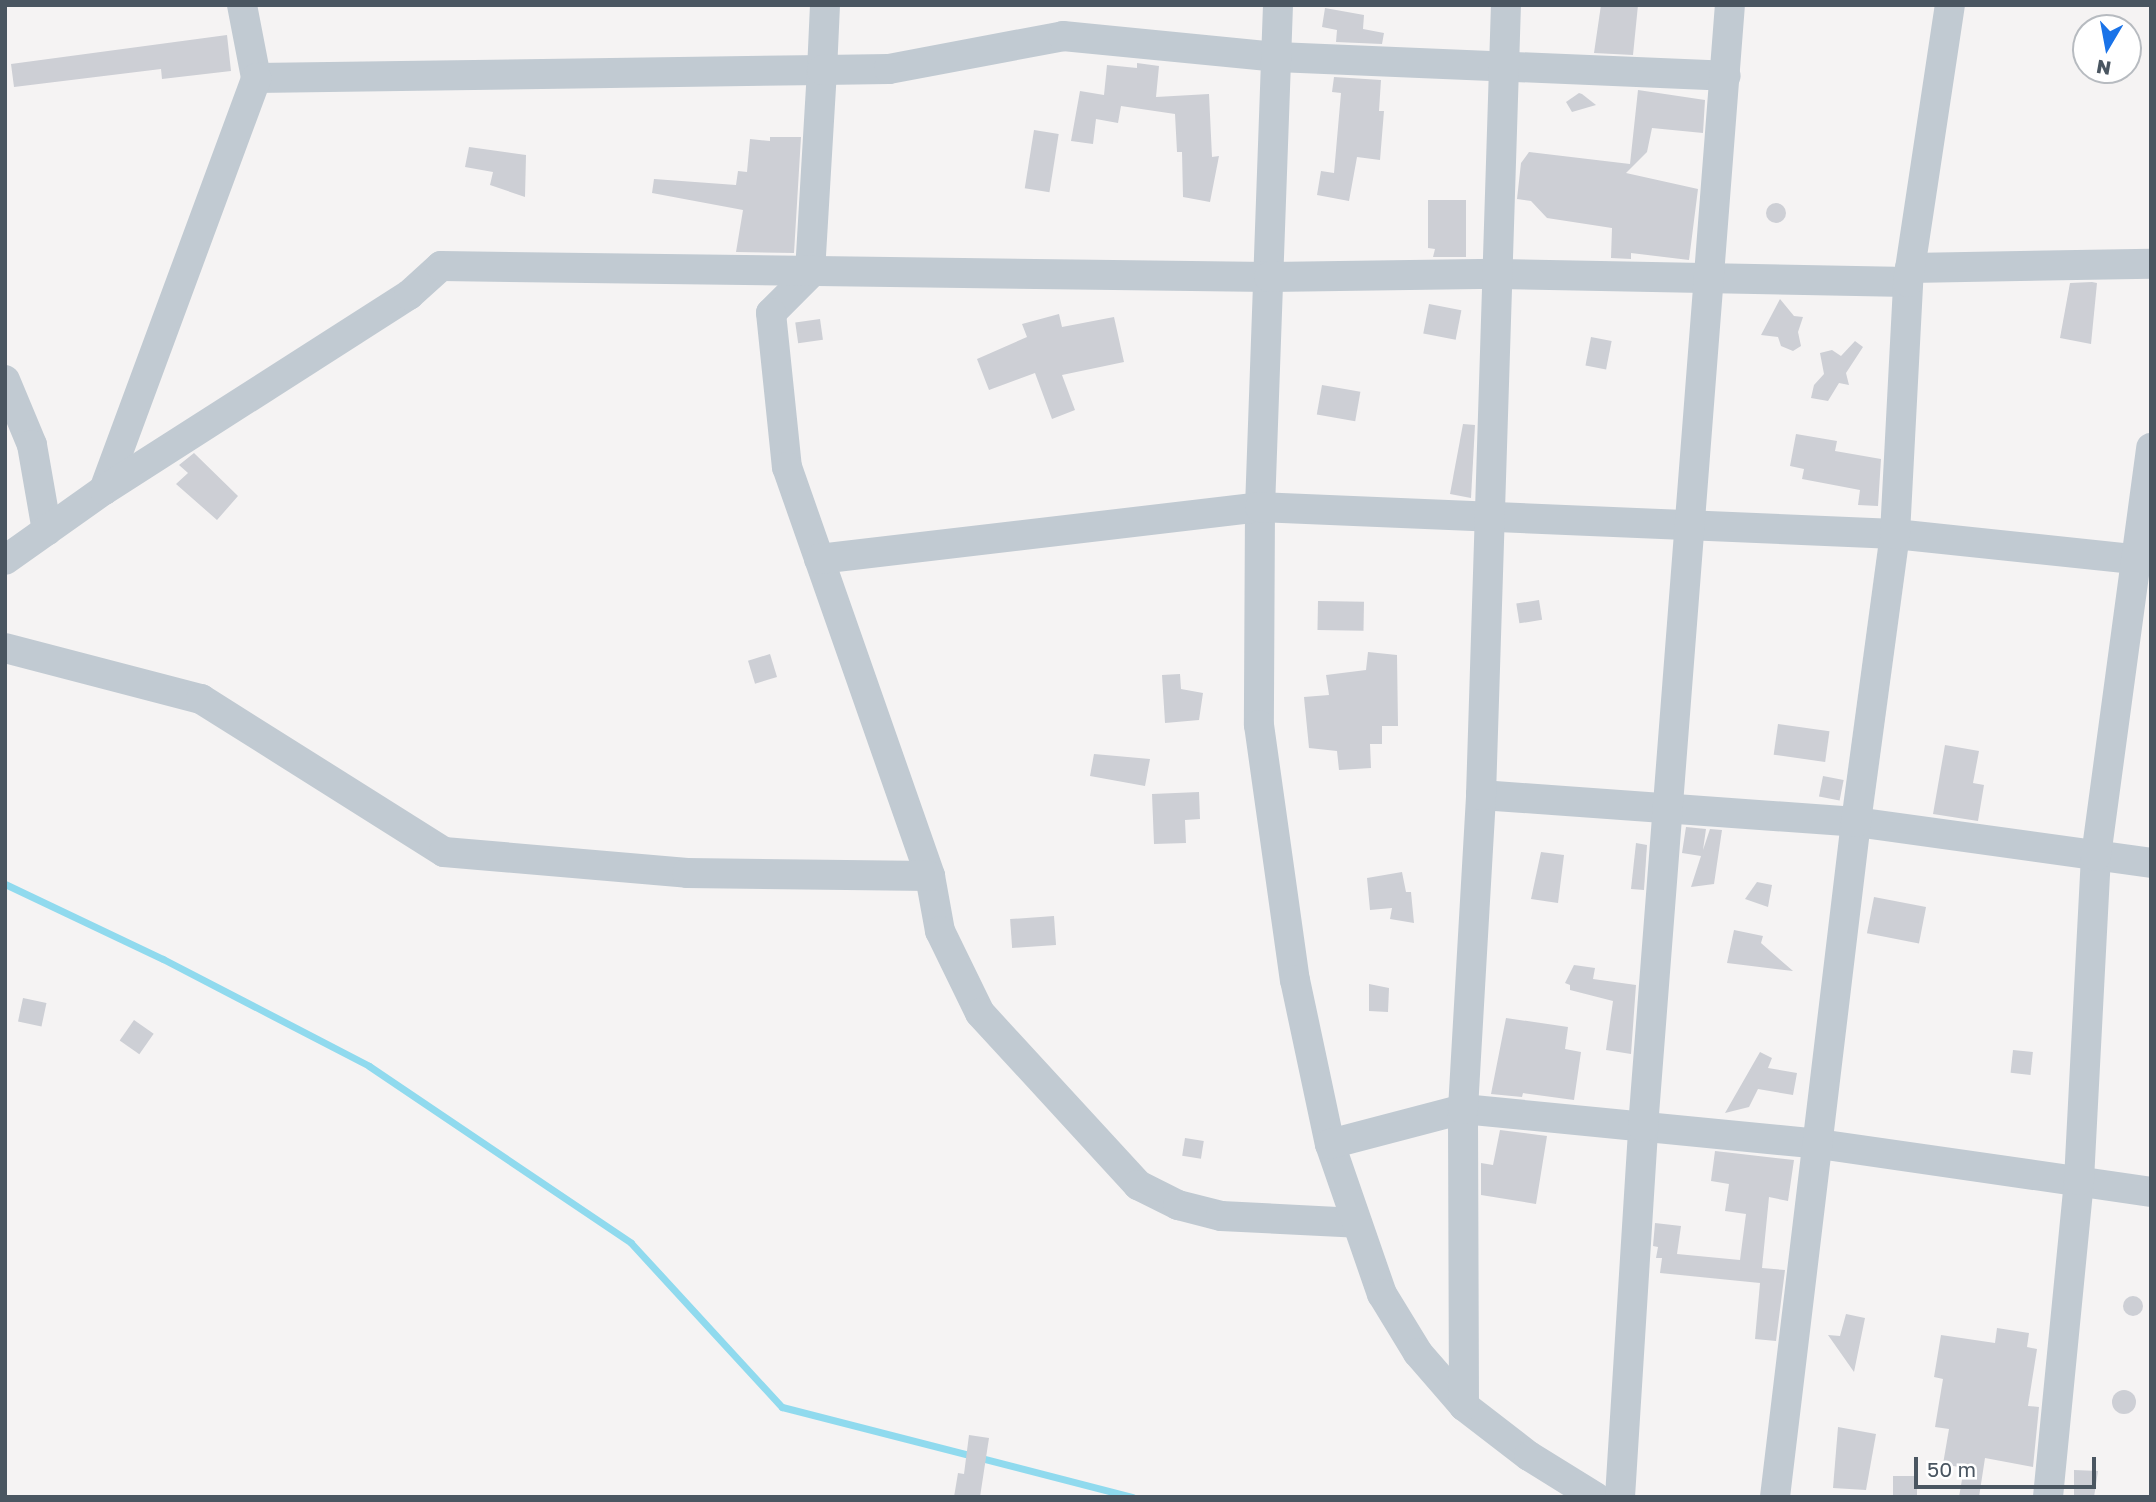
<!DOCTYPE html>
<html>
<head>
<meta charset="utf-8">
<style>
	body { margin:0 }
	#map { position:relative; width:2156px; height:1502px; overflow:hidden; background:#f5f3f3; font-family:"Golos Text",sans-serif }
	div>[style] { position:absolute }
	.stream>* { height:7px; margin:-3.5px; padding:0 3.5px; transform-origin:3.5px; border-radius:3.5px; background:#90daee }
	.building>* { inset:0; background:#cdcfd5; transform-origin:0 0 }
	.round { border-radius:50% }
	.minor>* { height:30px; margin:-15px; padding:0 15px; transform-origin:15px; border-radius:15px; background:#c1cad2 }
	span { translate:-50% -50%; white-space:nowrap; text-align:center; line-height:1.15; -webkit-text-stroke:7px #fff; paint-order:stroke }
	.frame { position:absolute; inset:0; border:7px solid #4a5661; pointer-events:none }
	.north { position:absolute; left:2072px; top:14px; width:70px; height:70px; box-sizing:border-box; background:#fff; border:2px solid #b7bbc0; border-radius:50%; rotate:190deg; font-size:19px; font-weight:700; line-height:28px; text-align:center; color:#4a5661 }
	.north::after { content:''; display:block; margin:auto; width:24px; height:32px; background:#1a73e8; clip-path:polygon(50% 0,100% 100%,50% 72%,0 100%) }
	.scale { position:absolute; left:1914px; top:1457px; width:182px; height:32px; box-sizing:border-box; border:4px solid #4a5661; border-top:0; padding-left:9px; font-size:21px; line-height:24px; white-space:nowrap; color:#4a5661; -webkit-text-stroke:5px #fff; paint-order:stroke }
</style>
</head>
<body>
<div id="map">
	<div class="stream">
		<div style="left:5px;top:884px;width:175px;rotate:25.4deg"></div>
		<div style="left:163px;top:959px;width:232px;rotate:27.4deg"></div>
		<div style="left:369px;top:1066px;width:316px;rotate:34deg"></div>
		<div style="left:631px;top:1243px;width:223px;rotate:47.4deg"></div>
		<div style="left:782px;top:1407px;width:362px;rotate:14.4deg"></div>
	</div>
	<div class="building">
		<div style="clip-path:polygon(1601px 5px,1638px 5px,1633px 55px,1594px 53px)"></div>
		<div style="clip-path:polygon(1325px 8px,1364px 15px,1363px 29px,1384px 33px,1382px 44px,1336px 42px,1337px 30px,1322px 27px)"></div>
		<div style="clip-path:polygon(227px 35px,231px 71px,162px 79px,161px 69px,14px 87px,11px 64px)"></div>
		<div style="clip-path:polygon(1137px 63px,1159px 66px,1156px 97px,1209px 94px,1212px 157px,1219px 156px,1210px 202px,1183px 197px,1182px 152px,1177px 152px,1175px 114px,1121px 106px,1118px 123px,1096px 119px,1093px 144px,1071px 141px,1080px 91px,1104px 95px,1107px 65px,1137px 68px)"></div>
		<div style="clip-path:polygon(1334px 77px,1381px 80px,1379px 111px,1384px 111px,1380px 160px,1357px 157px,1349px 201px,1317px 195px,1321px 171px,1334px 173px,1341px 93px,1332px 92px)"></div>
		<div style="clip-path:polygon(1638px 90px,1705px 100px,1703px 133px,1652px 128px,1647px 152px,1626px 173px,1698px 189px,1689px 260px,1631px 253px,1631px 259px,1611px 258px,1612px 228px,1547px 218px,1531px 201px,1517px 199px,1521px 163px,1529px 152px,1630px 164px)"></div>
		<div style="clip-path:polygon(1579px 93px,1582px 94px,1596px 105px,1572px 112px,1566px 102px)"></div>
		<div style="left:1034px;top:130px;width:25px;height:59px;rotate:9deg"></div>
		<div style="clip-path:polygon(770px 137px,801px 137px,794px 253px,736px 252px,743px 210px,652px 193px,654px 179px,736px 185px,738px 171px,747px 172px,750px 139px,770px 141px)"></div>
		<div style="clip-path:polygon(469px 147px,526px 155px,525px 197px,490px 185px,493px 172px,465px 167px)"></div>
		<div style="clip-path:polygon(1428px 200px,1466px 200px,1466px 257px,1433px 257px,1435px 249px,1428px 248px)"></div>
		<div class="round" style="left:1766px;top:203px;width:20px;height:20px"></div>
		<div style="clip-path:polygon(2092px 282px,2097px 283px,2091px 344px,2060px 338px,2070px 283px)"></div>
		<div style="clip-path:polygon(1780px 299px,1794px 316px,1803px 317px,1798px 332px,1801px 346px,1793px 351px,1781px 346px,1778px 337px,1761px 335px)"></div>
		<div style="left:1429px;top:304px;width:33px;height:30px;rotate:11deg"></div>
		<div style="clip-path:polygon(1059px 314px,1062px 327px,1114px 317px,1124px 362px,1062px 375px,1075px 410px,1052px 419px,1035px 373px,989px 390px,977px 359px,1027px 337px,1022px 324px)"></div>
		<div style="left:820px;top:319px;width:21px;height:25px;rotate:82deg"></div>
		<div style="left:1591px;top:337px;width:21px;height:29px;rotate:11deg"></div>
		<div style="clip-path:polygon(1855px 341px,1863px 347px,1846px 373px,1849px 385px,1839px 383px,1828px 401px,1811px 398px,1814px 385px,1824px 374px,1820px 353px,1832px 350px,1841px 356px)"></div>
		<div style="left:1322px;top:385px;width:39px;height:30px;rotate:10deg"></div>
		<div style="clip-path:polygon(1463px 424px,1475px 425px,1471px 498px,1450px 494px)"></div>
		<div style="clip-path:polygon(1796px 434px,1837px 441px,1835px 451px,1881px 459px,1878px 506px,1858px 505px,1860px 490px,1802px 479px,1804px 469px,1790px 466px)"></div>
		<div style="clip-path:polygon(194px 453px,238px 496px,217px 520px,176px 484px,188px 473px,179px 465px)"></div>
		<div style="left:1539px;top:600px;width:20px;height:23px;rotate:81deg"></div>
		<div style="left:1318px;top:601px;width:46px;height:29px;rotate:1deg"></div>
		<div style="clip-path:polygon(1368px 652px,1397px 655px,1398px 726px,1382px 726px,1382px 744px,1370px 744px,1371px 768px,1339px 770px,1337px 751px,1309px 748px,1304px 697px,1329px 695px,1326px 675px,1366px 670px)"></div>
		<div style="left:770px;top:654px;width:24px;height:23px;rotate:73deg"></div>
		<div style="clip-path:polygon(1180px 674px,1181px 689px,1203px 693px,1199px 720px,1165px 723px,1162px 675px)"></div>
		<div style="left:1778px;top:724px;width:52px;height:31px;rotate:8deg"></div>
		<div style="clip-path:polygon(1945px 745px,1979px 751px,1973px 783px,1984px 785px,1978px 821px,1933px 814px)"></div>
		<div style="clip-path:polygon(1094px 754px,1150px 759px,1145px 786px,1090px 776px)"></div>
		<div style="left:1823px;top:776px;width:21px;height:21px;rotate:11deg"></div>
		<div style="clip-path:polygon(1199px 792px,1200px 819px,1185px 820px,1186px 843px,1154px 844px,1152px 794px)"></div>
		<div style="clip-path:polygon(1686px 827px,1706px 829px,1703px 850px,1710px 829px,1722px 830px,1714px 884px,1691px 887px,1701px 856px,1682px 853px)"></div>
		<div style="clip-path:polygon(1636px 843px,1647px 845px,1644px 890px,1631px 889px)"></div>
		<div style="clip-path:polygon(1541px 852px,1564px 855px,1558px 903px,1531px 899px)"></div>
		<div style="clip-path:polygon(1402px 872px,1406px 892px,1411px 892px,1414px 923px,1390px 919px,1392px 908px,1370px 910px,1367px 878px)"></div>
		<div style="clip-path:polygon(1757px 882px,1772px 885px,1768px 907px,1745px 899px)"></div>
		<div style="left:1874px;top:897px;width:53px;height:37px;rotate:11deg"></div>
		<div style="left:1054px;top:916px;width:29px;height:44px;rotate:86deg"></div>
		<div style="clip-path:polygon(1734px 930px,1763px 936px,1761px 943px,1793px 971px,1727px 963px)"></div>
		<div style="clip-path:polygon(1574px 965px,1595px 968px,1593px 979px,1636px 985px,1631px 1054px,1606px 1050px,1613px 1001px,1570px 990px,1570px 985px,1565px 983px)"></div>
		<div style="clip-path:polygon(1369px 984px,1389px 988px,1388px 1012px,1369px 1011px)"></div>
		<div style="left:23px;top:998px;width:24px;height:24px;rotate:12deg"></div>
		<div style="clip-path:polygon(1506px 1018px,1568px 1027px,1565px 1049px,1581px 1052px,1574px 1100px,1523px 1093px,1522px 1097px,1491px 1094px)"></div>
		<div style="left:134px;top:1020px;width:24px;height:25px;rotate:35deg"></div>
		<div style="left:2013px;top:1050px;width:20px;height:23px;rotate:6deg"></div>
		<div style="clip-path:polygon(1760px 1052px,1772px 1058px,1768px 1068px,1797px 1073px,1793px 1095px,1758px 1089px,1749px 1107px,1725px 1113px)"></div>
		<div style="clip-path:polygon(1500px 1130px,1547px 1136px,1536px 1204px,1481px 1195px,1481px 1163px,1493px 1165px)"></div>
		<div style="left:1185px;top:1138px;width:19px;height:18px;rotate:9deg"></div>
		<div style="clip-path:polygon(1715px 1151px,1794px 1160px,1788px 1201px,1769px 1197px,1762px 1268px,1785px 1270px,1776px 1341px,1755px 1339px,1760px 1283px,1660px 1273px,1662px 1258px,1656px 1258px,1658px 1247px,1653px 1246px,1655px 1223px,1681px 1226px,1677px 1254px,1740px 1260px,1746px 1214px,1725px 1211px,1729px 1184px,1711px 1181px)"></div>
		<div class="round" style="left:2123px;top:1296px;width:20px;height:20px"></div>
		<div style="clip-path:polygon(1846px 1314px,1865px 1318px,1854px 1372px,1828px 1335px,1840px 1336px)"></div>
		<div style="clip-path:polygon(1997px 1328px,2029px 1333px,2027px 1347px,2037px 1349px,2028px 1406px,2039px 1407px,2033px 1467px,1985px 1458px,1979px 1497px,1959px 1497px,1964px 1468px,1943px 1464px,1949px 1429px,1935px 1427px,1943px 1379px,1934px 1377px,1941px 1335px,1995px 1343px)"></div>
		<div class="round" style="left:2112px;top:1390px;width:24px;height:24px"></div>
		<div style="clip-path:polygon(1838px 1427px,1876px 1434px,1866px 1490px,1833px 1488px)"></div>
		<div style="clip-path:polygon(969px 1435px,989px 1438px,980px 1497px,954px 1497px,958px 1473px,964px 1474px)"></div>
		<div style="clip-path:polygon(2074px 1470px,2098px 1471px,2094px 1497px,2074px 1497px)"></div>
		<div style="left:1893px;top:1476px;width:24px;height:21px"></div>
	</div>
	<div class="minor">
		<div style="left:242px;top:5px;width:74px;rotate:79.1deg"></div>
		<div style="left:256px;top:78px;width:566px;rotate:-0.81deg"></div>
		<div style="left:822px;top:70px;width:204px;rotate:93.4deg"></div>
		<div style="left:810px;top:274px;width:55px;rotate:135deg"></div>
		<div style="left:771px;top:313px;width:155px;rotate:84.1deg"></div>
		<div style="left:787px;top:467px;width:433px;rotate:70.7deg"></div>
		<div style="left:930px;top:876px;width:56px;rotate:79.7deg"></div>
		<div style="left:940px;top:931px;width:91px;rotate:64deg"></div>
		<div style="left:980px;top:1013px;width:234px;rotate:47.4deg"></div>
		<div style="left:1138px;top:1185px;width:45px;rotate:26.6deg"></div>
		<div style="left:1178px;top:1205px;width:44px;rotate:14.3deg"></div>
		<div style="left:1221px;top:1216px;width:136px;rotate:2.9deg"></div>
		<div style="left:825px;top:5px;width:65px;rotate:92.6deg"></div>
		<div style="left:822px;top:70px;width:67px;rotate:-0.9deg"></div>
		<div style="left:889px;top:69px;width:177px;rotate:-10.7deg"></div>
		<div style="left:1063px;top:36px;width:215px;rotate:5.6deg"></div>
		<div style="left:1277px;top:57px;width:449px;rotate:2.4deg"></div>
		<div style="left:1278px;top:5px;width:502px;rotate:92.05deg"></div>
		<div style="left:1260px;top:507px;width:218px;rotate:90.3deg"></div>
		<div style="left:1259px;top:725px;width:258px;rotate:82deg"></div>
		<div style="left:1295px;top:980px;width:168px;rotate:78deg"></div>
		<div style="left:1330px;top:1144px;width:159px;rotate:70.9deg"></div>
		<div style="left:1382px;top:1294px;width:69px;rotate:58.6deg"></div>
		<div style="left:1418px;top:1353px;width:70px;rotate:49deg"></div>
		<div style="left:1464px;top:1406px;width:82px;rotate:37.6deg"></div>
		<div style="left:1529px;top:1456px;width:78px;rotate:31.8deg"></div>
		<div style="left:1910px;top:268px;width:241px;rotate:-1deg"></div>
		<div style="left:5px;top:380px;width:70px;rotate:67.4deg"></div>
		<div style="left:32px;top:445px;width:87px;rotate:80.1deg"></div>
		<div style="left:104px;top:490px;width:439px;rotate:-69.7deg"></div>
		<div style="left:819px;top:559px;width:444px;rotate:-6.7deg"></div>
		<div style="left:1260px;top:507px;width:636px;rotate:2.43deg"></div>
		<div style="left:1895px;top:534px;width:257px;rotate:6deg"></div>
		<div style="left:5px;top:560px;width:121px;rotate:-35.3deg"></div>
		<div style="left:104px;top:490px;width:362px;rotate:-32.6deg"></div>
		<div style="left:409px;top:295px;width:43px;rotate:-42.2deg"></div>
		<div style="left:441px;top:266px;width:828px;rotate:0.76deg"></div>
		<div style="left:1269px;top:277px;width:228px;rotate:-0.8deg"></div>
		<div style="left:1497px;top:274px;width:411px;rotate:1.1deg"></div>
		<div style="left:5px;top:648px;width:203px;rotate:14.6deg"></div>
		<div style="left:201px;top:699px;width:287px;rotate:32.2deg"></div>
		<div style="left:444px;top:852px;width:244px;rotate:4.9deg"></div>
		<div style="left:687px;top:873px;width:243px;rotate:0.7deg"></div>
		<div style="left:1481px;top:795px;width:376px;rotate:4.1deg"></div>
		<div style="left:1856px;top:822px;width:298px;rotate:7.9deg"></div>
		<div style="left:1330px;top:1144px;width:138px;rotate:-14.7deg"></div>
		<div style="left:1463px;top:1109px;width:358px;rotate:5.6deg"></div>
		<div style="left:1819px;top:1144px;width:335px;rotate:8.2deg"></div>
		<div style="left:1464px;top:1406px;width:297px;rotate:-90.2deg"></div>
		<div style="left:1463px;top:1109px;width:315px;rotate:-86.7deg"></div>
		<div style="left:1481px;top:795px;width:790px;rotate:-88.19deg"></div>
		<div style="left:1620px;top:1497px;width:371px;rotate:-86.4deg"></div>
		<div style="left:1643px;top:1127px;width:1125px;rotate:-85.57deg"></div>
		<div style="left:1775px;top:1497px;width:680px;rotate:-83.16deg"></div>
		<div style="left:1856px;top:822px;width:291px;rotate:-82.3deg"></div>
		<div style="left:1895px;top:534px;width:252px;rotate:-87deg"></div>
		<div style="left:1908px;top:282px;width:280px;rotate:-81.4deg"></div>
		<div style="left:2048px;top:1497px;width:319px;rotate:-84.4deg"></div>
		<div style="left:2079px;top:1180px;width:324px;rotate:-87deg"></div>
		<div style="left:2096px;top:856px;width:412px;rotate:-82.3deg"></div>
	</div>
	<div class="frame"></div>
	<div class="north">N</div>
	<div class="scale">50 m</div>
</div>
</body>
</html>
